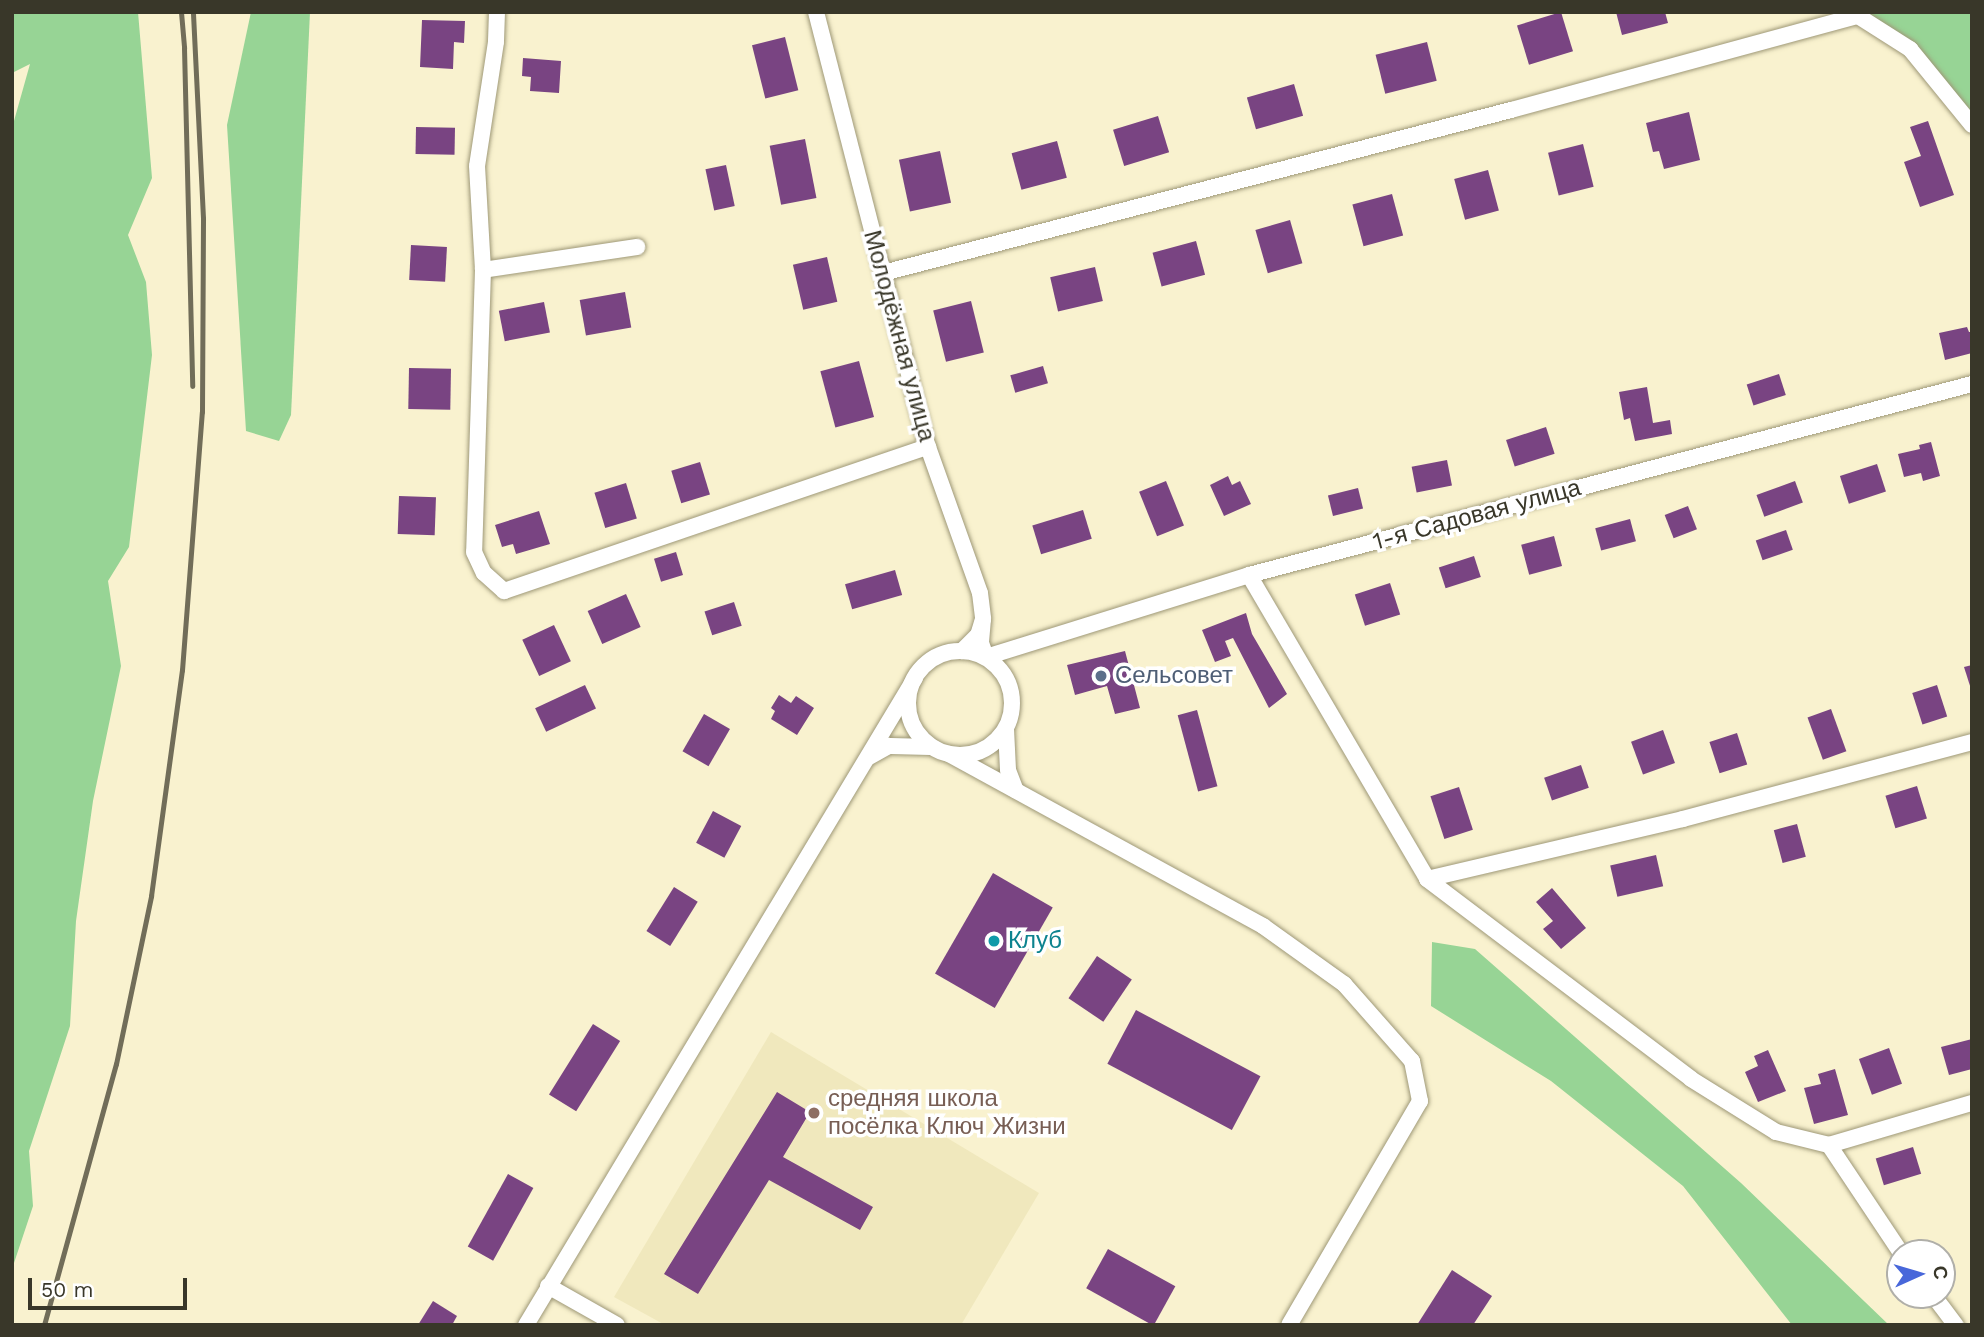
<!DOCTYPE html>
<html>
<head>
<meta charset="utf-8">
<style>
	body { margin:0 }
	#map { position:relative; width:1984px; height:1337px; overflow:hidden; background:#f9f2cf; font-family:"Work Sans",sans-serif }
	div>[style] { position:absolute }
	.built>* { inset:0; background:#f0e8bd }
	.green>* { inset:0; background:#97d495 }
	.building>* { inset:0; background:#794482; transform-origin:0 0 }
	.roads { filter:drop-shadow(0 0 2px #9e9877) drop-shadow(0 0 2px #9e9877) }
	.street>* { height:16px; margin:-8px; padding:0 8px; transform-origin:8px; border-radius:8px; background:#fff }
	.street>.ring { margin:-8px; padding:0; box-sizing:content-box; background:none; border:16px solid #fff; border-radius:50% }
	.rail>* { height:5px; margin:-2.5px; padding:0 2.5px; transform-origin:2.5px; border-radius:2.5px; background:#716d59 }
	.dots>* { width:19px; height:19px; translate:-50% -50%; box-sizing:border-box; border:4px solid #fff; border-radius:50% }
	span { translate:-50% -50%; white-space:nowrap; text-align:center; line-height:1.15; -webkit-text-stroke:7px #fff; paint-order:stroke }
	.street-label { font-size:24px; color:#393729 }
	.service-label { font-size:24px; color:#4e5e75 }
	.left { translate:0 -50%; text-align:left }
	.culture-label { font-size:24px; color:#0d838f }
	.education-label { font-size:24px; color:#785e54 }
	.frame { position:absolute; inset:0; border:14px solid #393729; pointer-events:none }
	.north { position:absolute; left:1886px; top:1239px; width:70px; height:70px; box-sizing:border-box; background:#fff; border:2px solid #b0afa9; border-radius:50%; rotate:86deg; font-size:19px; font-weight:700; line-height:28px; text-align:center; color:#393729 }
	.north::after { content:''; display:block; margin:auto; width:24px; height:32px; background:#4867da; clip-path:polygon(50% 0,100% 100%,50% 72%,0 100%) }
	.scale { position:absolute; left:28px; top:1278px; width:159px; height:32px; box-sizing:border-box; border:4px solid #393729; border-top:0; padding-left:9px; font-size:21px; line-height:24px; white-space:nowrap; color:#393729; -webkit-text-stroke:5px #fff; paint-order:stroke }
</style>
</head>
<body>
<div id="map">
	<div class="built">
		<div style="clip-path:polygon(771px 1032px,1039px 1193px,961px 1325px,665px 1325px,614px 1297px)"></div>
	</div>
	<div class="green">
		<div style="clip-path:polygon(12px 12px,138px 12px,152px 178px,128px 235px,146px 282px,152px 355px,129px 547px,108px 581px,121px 666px,93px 801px,76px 921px,70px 1026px,29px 1151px,33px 1206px,12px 1269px,12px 128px,30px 64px,12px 73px)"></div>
		<div style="clip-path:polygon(251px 12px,310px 12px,291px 415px,279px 441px,246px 431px,227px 125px)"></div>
		<div style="clip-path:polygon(1857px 12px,1972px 12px,1972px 125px,1910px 49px)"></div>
		<div style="clip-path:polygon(1432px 942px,1475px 949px,1741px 1183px,1889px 1325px,1792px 1325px,1683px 1186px,1551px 1081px,1431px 1006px)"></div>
	</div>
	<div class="building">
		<div style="left:1561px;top:12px;width:41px;height:46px;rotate:73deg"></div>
		<div style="clip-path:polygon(1616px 12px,1665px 12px,1668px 23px,1622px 35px)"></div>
		<div style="clip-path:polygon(422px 20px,465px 21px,464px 43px,454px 42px,453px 69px,420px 67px)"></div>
		<div style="left:785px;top:37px;width:55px;height:34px;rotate:76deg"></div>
		<div style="left:1427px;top:42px;width:40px;height:53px;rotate:76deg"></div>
		<div style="clip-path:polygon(523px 58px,561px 61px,559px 93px,530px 91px,531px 77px,522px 76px)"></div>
		<div style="left:1294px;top:84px;width:33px;height:49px;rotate:74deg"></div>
		<div style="clip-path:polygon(1689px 112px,1700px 160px,1664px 169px,1659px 151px,1653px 152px,1646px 123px)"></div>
		<div style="left:1158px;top:116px;width:38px;height:47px;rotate:73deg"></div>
		<div style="clip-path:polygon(1928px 121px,1954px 195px,1920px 207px,1904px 162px,1921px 156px,1910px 127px)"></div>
		<div style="left:416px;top:127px;width:39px;height:27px;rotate:1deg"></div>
		<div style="left:805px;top:139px;width:60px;height:36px;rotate:79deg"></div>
		<div style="left:1057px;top:141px;width:38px;height:47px;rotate:75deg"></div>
		<div style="left:1583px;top:144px;width:44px;height:36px;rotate:76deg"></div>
		<div style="left:940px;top:151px;width:53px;height:42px;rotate:78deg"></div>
		<div style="left:726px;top:165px;width:42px;height:21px;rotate:78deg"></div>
		<div style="left:1488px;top:170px;width:42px;height:35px;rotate:75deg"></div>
		<div style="left:1392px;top:194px;width:43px;height:41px;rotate:75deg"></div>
		<div style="left:1290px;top:220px;width:45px;height:36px;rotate:74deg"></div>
		<div style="left:1196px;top:241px;width:35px;height:45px;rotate:75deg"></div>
		<div style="left:411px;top:245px;width:36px;height:35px;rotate:3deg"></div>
		<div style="left:827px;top:257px;width:46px;height:35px;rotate:77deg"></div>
		<div style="left:1095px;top:267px;width:35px;height:46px;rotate:77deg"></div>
		<div style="left:625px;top:292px;width:36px;height:46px;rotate:80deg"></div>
		<div style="left:971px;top:301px;width:53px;height:39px;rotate:76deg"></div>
		<div style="left:544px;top:302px;width:31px;height:46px;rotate:79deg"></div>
		<div style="clip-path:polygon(1967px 327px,1969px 332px,1972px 332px,1972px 353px,1945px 360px,1939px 333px)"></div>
		<div style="left:859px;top:361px;width:58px;height:40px;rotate:75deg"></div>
		<div style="left:1043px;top:366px;width:18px;height:34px;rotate:74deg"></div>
		<div style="left:409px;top:368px;width:42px;height:41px;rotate:1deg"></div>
		<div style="left:1779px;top:374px;width:22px;height:34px;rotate:72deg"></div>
		<div style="clip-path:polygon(1647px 387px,1653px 423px,1670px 420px,1672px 434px,1635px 441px,1630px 418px,1624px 420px,1619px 392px)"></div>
		<div style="left:1546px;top:427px;width:28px;height:42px;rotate:72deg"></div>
		<div style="clip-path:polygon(1931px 442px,1940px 476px,1923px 481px,1921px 473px,1904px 477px,1898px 454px,1920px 449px,1919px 445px)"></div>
		<div style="left:1447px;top:460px;width:26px;height:36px;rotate:79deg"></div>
		<div style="left:700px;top:462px;width:34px;height:30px;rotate:73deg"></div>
		<div style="left:1877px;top:464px;width:29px;height:39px;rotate:72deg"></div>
		<div style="clip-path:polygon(1228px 476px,1232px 485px,1240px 481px,1251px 504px,1224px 516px,1210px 485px)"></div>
		<div style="left:1166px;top:481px;width:48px;height:29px;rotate:68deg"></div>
		<div style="left:1795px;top:481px;width:23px;height:41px;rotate:70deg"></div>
		<div style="left:626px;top:483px;width:37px;height:33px;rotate:73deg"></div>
		<div style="left:1358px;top:488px;width:21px;height:31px;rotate:76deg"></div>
		<div style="left:399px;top:496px;width:37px;height:38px;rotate:2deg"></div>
		<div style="left:1688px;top:506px;width:25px;height:25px;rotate:69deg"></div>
		<div style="left:1083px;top:510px;width:30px;height:53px;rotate:73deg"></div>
		<div style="clip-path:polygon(539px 511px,550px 544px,516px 554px,513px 544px,502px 547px,495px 525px)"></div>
		<div style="left:1630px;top:519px;width:23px;height:36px;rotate:75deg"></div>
		<div style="left:1786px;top:530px;width:21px;height:32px;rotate:71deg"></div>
		<div style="left:1554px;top:536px;width:31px;height:34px;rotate:75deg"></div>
		<div style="left:676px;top:552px;width:24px;height:23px;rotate:73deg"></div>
		<div style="left:1474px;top:556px;width:22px;height:37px;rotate:72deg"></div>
		<div style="left:895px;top:570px;width:26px;height:52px;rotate:74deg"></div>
		<div style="left:1390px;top:583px;width:33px;height:37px;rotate:72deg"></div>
		<div style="left:626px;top:594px;width:36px;height:42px;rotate:66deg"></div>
		<div style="left:734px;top:602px;width:25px;height:31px;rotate:72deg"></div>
		<div style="clip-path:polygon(1246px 613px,1252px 634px,1287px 694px,1269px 708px,1233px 638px,1225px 641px,1231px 656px,1215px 662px,1202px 630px)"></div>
		<div style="left:554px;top:625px;width:40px;height:35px;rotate:65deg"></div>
		<div style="clip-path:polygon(1125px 651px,1140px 708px,1115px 714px,1107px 686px,1075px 695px,1067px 665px)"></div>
		<div style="clip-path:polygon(1972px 665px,1972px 689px,1971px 689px,1964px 667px)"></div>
		<div style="left:585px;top:685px;width:26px;height:55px;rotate:65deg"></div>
		<div style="left:1937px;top:685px;width:33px;height:26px;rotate:72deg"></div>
		<div style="clip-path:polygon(779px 695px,791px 703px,796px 696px,814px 708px,797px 735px,771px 719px,775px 711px,771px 708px)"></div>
		<div style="left:1831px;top:709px;width:45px;height:25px;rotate:70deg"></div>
		<div style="left:1197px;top:710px;width:79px;height:20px;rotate:75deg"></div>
		<div style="left:704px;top:714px;width:30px;height:43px;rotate:30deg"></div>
		<div style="left:1663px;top:730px;width:35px;height:34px;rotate:70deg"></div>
		<div style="left:1737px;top:733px;width:33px;height:29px;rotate:72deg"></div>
		<div style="left:1581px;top:765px;width:24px;height:39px;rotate:71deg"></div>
		<div style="left:1917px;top:786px;width:34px;height:33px;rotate:73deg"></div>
		<div style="left:1459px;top:787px;width:45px;height:30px;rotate:72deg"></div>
		<div style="left:713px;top:811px;width:32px;height:36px;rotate:28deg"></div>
		<div style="left:1797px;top:824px;width:34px;height:24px;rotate:75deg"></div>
		<div style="left:1656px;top:855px;width:32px;height:47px;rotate:77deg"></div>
		<div style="left:993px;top:873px;width:69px;height:116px;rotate:30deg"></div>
		<div style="left:674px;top:887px;width:28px;height:52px;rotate:32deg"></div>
		<div style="clip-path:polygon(1552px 888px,1586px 928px,1561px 949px,1543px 929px,1553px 921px,1536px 902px)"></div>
		<div style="left:1097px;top:956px;width:42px;height:51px;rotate:34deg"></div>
		<div style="left:1136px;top:1010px;width:141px;height:61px;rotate:28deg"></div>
		<div style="left:593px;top:1024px;width:32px;height:83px;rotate:32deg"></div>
		<div style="clip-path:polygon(1972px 1039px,1972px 1069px,1949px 1075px,1941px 1047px)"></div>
		<div style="left:1889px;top:1048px;width:38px;height:32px;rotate:70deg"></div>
		<div style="clip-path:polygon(1768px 1050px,1786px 1091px,1758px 1102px,1745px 1072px,1758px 1066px,1754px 1056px)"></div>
		<div style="clip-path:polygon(1835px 1069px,1848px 1115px,1814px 1124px,1804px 1088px,1821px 1084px,1818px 1074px)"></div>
		<div style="clip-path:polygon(777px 1092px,810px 1112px,783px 1157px,873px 1207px,860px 1230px,769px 1180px,698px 1294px,664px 1274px)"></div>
		<div style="left:1913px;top:1147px;width:28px;height:39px;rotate:73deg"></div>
		<div style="left:508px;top:1174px;width:29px;height:83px;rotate:29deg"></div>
		<div style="left:1108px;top:1249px;width:77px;height:45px;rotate:29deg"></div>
		<div style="clip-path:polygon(1452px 1270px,1492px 1296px,1473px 1325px,1417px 1325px)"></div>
		<div style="clip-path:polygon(433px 1301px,457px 1316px,452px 1325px,418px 1325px)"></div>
	</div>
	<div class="roads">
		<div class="street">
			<div style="left:497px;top:12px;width:30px;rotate:92deg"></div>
			<div style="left:496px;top:42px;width:125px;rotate:98.7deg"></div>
			<div style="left:477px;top:166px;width:104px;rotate:86.7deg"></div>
			<div style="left:483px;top:270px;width:282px;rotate:91.8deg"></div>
			<div style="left:474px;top:552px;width:23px;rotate:65deg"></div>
			<div style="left:484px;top:573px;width:27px;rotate:42deg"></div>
			<div style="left:504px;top:591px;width:448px;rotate:-18.8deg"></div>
			<div style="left:816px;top:12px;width:449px;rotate:75.6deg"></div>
			<div style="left:928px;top:447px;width:155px;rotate:70.4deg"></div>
			<div style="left:980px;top:593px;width:26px;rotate:83deg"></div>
			<div style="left:983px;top:619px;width:17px;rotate:107deg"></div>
			<div style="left:978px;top:635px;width:23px;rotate:135deg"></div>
			<div style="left:1857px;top:12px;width:4px;rotate:76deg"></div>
			<div style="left:1858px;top:16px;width:62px;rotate:32.4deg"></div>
			<div style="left:1910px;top:49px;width:98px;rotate:50.8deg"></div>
			<div style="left:483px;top:270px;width:156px;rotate:-8.5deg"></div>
			<div style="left:883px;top:273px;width:649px;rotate:-14.55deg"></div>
			<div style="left:1511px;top:110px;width:360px;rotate:-15.2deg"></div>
			<div style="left:1249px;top:575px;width:352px;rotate:59.6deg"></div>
			<div style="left:1427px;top:879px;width:331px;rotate:37.1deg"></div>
			<div style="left:1691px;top:1079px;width:100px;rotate:31.9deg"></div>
			<div style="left:1776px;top:1132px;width:55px;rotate:13.8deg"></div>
			<div style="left:1829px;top:1145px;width:149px;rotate:-16.4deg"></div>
			<div style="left:983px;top:619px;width:24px;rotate:95deg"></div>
			<div style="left:981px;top:643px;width:15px;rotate:70deg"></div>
			<div style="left:986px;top:657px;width:275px;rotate:-17.3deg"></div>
			<div style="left:1249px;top:575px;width:748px;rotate:-14.8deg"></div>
			<div class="ring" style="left:908px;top:651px;width:88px;height:88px"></div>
			<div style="left:1006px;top:729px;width:41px;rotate:87.2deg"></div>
			<div style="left:1008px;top:770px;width:22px;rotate:69deg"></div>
			<div style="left:949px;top:754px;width:358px;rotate:28.7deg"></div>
			<div style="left:1263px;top:926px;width:100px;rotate:35.6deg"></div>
			<div style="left:1344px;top:984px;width:103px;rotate:48.6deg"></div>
			<div style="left:1412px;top:1061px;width:41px;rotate:78.7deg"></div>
			<div style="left:1420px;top:1101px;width:259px;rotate:120.3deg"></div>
			<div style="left:869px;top:757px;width:23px;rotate:-29deg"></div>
			<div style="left:889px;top:746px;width:43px;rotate:1.3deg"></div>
			<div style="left:1427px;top:879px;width:263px;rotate:-13.2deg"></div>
			<div style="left:1683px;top:819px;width:299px;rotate:-14.9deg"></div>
			<div style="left:1829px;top:1145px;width:130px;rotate:56.3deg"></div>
			<div style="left:548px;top:1286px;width:79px;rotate:29.5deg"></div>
			<div style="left:1933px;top:1295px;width:38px;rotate:53deg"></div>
			<div style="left:526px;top:1325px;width:755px;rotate:-58.98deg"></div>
		</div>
	</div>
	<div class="rail">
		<div style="left:181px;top:12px;width:36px;rotate:85deg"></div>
		<div style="left:184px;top:48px;width:338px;rotate:88.6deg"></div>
		<div style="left:44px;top:1325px;width:271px;rotate:-74.6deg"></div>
		<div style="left:116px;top:1064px;width:172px;rotate:-78.2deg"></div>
		<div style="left:151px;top:896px;width:228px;rotate:-82.2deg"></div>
		<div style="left:182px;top:670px;width:259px;rotate:-85.6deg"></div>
		<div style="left:202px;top:412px;width:194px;rotate:-89.7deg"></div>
		<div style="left:203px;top:218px;width:206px;rotate:-92.8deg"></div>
	</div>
	<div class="dots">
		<div style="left:1101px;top:676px;background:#5c6f8a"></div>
		<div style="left:994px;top:941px;background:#0f9aa8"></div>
		<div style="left:814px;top:1113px;background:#8d6e63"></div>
	</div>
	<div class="street-label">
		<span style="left:899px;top:336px;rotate:75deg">Молодёжная улица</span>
		<span style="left:1477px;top:515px;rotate:-15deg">1-я Садовая улица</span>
	</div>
	<div class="service-label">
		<span class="left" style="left:1115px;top:676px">Сельсовет</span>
	</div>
	<div class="culture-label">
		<span class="left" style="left:1008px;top:941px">Клуб</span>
	</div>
	<div class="education-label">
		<span class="left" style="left:828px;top:1113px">средняя школа<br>посёлка Ключ Жизни</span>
	</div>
	<div class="frame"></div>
	<div class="north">С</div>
	<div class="scale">50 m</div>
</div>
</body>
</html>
